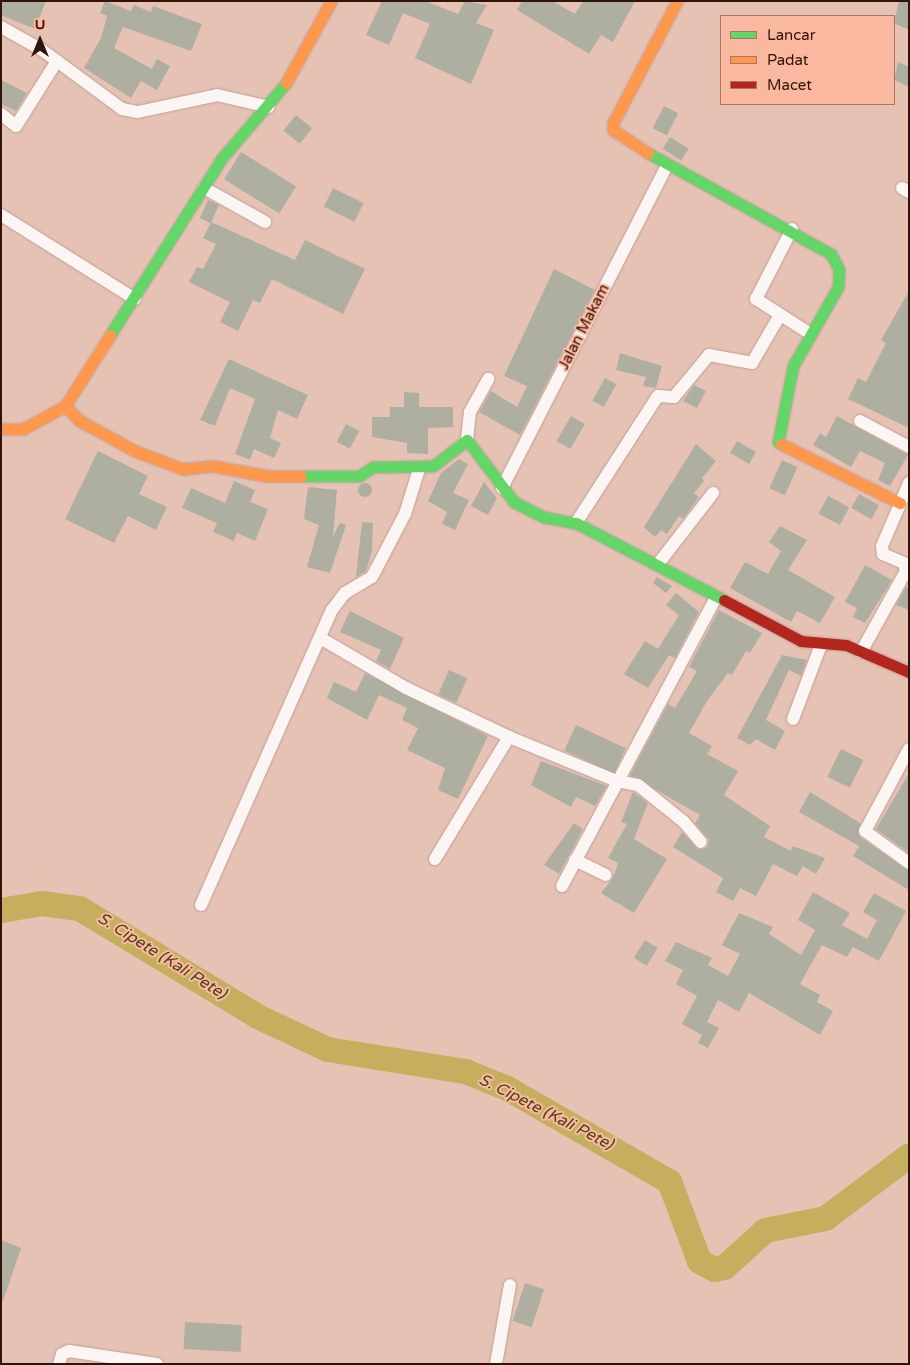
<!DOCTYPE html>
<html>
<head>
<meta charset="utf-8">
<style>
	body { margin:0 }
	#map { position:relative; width:910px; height:1365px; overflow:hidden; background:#e6c2b5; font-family:"Varela Round",sans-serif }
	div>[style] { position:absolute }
	.river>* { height:25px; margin:-12.5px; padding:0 12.5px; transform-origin:12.5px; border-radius:12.5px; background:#c5af5e }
	.building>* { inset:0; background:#afafa1; transform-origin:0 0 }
	.round { border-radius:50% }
	.roads { filter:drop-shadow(0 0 1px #c0a095) drop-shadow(0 0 1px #c0a095) }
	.street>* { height:12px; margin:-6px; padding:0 6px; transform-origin:6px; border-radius:6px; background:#fbf6f4 }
	.fast>* { height:11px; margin:-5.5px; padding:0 5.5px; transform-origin:5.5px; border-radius:5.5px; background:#63d668 }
	.slow>* { height:11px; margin:-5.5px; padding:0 5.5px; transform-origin:5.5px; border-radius:5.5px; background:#ff974d }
	.jam>* { height:11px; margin:-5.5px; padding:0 5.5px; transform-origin:5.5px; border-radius:5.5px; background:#b3261e }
	span { translate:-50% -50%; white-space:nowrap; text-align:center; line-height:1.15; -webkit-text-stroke:4px #fbb8a0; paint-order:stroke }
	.street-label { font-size:15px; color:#311307 }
	.water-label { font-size:16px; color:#4a4316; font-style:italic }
	.frame { position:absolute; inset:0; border:2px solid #311307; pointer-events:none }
	.legend { position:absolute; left:720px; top:15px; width:175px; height:90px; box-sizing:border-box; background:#fbb8a0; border:1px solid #aa7663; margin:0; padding:6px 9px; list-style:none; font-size:15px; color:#311307 }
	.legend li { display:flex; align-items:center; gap:10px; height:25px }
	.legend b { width:25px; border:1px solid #aa7663 }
	.north { position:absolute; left:15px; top:15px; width:50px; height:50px; -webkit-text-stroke:4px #fbb8a0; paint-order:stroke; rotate:0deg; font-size:14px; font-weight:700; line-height:20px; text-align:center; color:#311307 }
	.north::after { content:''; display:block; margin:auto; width:18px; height:22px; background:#311307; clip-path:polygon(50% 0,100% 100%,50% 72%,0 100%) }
</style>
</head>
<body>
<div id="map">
	<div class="river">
		<div style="left:1px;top:910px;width:42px;rotate:-9.7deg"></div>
		<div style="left:42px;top:903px;width:37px;rotate:8deg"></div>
		<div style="left:79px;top:908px;width:208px;rotate:31.2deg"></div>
		<div style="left:257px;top:1016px;width:77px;rotate:25.2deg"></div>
		<div style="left:327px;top:1049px;width:140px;rotate:9.1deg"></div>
		<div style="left:465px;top:1071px;width:45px;rotate:22deg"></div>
		<div style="left:507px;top:1088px;width:187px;rotate:29.9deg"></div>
		<div style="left:669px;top:1181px;width:85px;rotate:69.4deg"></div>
		<div style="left:699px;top:1261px;width:17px;rotate:28deg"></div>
		<div style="left:714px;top:1269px;width:10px;rotate:-11deg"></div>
		<div style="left:724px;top:1267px;width:55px;rotate:-42.1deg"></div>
		<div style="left:765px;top:1230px;width:61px;rotate:-11.3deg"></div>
		<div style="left:825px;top:1218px;width:105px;rotate:-36.9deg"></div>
	</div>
	<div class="building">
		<div style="clip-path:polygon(1px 1px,46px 1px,35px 29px,1px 15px)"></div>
		<div style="clip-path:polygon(105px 1px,131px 11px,134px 5px,151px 12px,153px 6px,202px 24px,191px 51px,123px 27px,114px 48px,152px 69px,157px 59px,170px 66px,157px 90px,141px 81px,131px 98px,84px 68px,101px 38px,107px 16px,100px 13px)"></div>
		<div style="clip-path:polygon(377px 1px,425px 1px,458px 14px,465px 1px,487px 5px,476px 23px,494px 30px,471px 84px,415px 58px,430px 24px,403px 13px,389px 45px,366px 35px,381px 3px)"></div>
		<div style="clip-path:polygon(522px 1px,552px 1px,575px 14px,583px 1px,635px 1px,613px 42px,601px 35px,589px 54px,517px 10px)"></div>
		<div style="clip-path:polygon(899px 1px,909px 1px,909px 30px,894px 23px)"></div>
		<div style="clip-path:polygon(898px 62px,909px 67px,909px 87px,894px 80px)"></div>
		<div style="clip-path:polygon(1px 80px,27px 93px,16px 111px,1px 104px)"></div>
		<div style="left:664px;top:106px;width:16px;height:25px;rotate:27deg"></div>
		<div style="left:296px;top:115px;width:21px;height:20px;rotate:39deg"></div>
		<div style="left:670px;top:137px;width:22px;height:14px;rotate:32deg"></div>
		<div style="left:241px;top:152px;width:65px;height:32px;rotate:32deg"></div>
		<div style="left:333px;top:188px;width:34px;height:21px;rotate:26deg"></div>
		<div style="left:208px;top:200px;width:12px;height:20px;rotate:24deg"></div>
		<div style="clip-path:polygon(211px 222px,295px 260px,305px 240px,365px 269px,343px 314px,272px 279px,260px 303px,253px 300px,238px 331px,220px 322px,230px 302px,189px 282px,197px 267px,203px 269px,216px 244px,203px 238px)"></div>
		<div style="clip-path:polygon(554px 269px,595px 290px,520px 435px,479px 412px,491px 391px,517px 407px,527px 386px,504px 376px)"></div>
		<div style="clip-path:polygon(909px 291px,909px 428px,848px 399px,858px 378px,866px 382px,886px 343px,881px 340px)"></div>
		<div style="clip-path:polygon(620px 353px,662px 366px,656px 388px,643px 386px,646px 377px,616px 370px)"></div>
		<div style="clip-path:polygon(229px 359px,308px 395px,297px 419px,278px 410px,270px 438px,281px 443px,274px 458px,254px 449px,250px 460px,235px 454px,255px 399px,230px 388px,215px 426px,200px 420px)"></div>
		<div style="left:605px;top:378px;width:13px;height:26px;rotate:29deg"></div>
		<div style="clip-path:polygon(694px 385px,706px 391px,697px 408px,683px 401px)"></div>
		<div style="clip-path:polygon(404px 392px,419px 393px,419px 407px,453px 407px,453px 427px,428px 428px,428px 454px,407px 453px,407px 443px,372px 437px,372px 417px,390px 417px,390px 407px,404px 407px)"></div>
		<div style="left:571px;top:416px;width:16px;height:29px;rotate:30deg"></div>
		<div style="clip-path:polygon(837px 416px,908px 455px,890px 486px,878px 480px,885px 463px,860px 451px,851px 467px,813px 445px,820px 433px,826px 437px)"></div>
		<div style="left:346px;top:424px;width:15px;height:20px;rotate:28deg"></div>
		<div style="left:737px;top:441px;width:22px;height:14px;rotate:30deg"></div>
		<div style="clip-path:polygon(696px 444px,716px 461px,702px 478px,704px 481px,694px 493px,699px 497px,683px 519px,679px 516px,667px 534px,661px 530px,655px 537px,644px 527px)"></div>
		<div style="clip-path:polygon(98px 451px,148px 476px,139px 494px,167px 507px,156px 530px,128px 516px,114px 543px,65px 519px)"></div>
		<div style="clip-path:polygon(459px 459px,468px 464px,453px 493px,469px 500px,455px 530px,442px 524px,447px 512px,428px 501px,441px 473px)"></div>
		<div style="left:782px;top:460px;width:17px;height:31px;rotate:24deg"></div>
		<div style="clip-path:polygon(234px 481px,255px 490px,250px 502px,268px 509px,255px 541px,237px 533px,234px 541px,213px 532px,217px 523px,182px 508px,191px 488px,225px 503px)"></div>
		<div style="clip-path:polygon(484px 482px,497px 498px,488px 515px,471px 506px)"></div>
		<div class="round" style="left:358px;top:483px;width:14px;height:14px"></div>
		<div style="clip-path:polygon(308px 487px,337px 490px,333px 536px,340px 523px,346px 525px,330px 573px,307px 567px,319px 525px,304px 519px)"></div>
		<div style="left:859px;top:494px;width:23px;height:16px;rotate:29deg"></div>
		<div style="left:828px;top:496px;width:24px;height:20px;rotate:28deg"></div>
		<div style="clip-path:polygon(362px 522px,373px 523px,372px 551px,366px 571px,356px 577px)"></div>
		<div style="clip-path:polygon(780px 526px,807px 540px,788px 570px,835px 597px,820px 623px,797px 611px,791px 622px,730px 588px,745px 562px,768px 574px,781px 551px,769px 542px)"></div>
		<div style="clip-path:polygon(865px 565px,892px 580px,865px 623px,853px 617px,857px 608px,845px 602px)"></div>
		<div style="clip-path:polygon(657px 577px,672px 586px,666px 593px,653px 583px)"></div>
		<div style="clip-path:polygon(906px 587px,909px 588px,909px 610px,896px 605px)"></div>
		<div style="clip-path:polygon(676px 593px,699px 612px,675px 658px,669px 655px,648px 688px,624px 674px,645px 641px,658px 649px,679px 615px,666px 605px)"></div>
		<div style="clip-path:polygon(719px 610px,762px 633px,750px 653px,746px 651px,732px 675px,728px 673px,707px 701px,689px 733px,712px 746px,707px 754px,738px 771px,724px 795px,770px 826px,764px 837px,791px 851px,793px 846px,825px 858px,816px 874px,803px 866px,797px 876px,773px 864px,756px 896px,740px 888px,733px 901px,716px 892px,723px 878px,673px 847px,682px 832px,698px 849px,707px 848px,709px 840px,695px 823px,700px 815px,630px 775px,668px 704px,675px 708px,697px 671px,689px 667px)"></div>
		<div style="clip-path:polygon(350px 611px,404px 638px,390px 669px,376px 661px,381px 650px,340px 632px)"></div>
		<div style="clip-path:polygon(782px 655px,807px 660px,801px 676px,789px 670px,766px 720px,785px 731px,775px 750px,756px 739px,750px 745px,737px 738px)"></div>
		<div style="left:449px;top:670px;width:20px;height:27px;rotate:24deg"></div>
		<div style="clip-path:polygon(365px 673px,488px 736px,458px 799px,438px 790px,445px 768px,407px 750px,418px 728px,402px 720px,407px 708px,379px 695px,367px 720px,327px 698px,334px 682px,356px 692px)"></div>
		<div style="left:576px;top:725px;width:55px;height:28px;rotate:25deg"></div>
		<div style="left:841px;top:749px;width:25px;height:31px;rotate:26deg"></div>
		<div style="clip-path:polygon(541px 761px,607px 786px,595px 806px,576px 797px,571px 807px,531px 785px)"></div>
		<div style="clip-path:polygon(909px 773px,909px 853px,876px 829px)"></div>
		<div style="clip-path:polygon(633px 792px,648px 803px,634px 839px,667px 859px,634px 913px,601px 893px,613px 878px,618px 863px,608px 858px,627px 824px,621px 822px)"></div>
		<div style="clip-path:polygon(810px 792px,860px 823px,860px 837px,909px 871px,909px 890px,853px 856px,859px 846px,799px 812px)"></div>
		<div style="clip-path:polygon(574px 823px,583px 829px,559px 874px,544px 865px)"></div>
		<div style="clip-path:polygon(813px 892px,850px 913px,842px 925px,867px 939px,877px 920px,863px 912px,874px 893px,906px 911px,879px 961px,853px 947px,847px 957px,822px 945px,800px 984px,820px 995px,817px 1002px,833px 1011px,820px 1035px,749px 993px,739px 1012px,718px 1000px,707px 1022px,719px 1028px,708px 1048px,698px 1043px,702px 1035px,682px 1024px,697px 996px,676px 984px,683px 970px,665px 961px,676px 942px,712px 958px,708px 965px,728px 976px,740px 954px,722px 945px,739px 913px,773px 927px,769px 934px,801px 955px,815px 930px,798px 920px)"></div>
		<div style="left:645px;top:940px;width:15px;height:21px;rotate:32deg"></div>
		<div style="clip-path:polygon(1px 1240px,21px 1248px,3px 1301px,1px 1300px)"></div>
		<div style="left:525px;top:1283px;width:20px;height:40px;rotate:18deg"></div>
		<div style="left:185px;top:1322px;width:57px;height:27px;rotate:3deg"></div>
	</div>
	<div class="roads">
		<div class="street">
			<div style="left:1px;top:27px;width:47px;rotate:29.3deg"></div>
			<div style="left:42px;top:50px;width:99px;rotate:36.4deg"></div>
			<div style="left:122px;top:109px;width:16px;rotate:11deg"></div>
			<div style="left:138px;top:112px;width:81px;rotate:-12.1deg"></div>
			<div style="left:217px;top:95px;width:53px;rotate:13deg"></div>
			<div style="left:1px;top:114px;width:19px;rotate:39deg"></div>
			<div style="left:16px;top:126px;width:77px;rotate:-57.8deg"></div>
			<div style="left:204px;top:188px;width:70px;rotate:29.1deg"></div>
			<div style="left:902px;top:188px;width:8px;rotate:30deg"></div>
			<div style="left:1px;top:215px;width:158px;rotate:32.1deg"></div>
			<div style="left:792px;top:229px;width:79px;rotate:117.2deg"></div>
			<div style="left:756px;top:299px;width:63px;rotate:32.7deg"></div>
			<div style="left:860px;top:421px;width:55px;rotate:28deg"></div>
			<div style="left:467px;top:440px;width:28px;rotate:-84deg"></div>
			<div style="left:470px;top:412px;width:38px;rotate:-61deg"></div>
			<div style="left:502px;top:488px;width:362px;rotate:-62.9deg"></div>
			<div style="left:576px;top:523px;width:151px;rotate:-57.2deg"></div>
			<div style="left:658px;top:396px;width:16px;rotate:4deg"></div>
			<div style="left:674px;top:397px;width:55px;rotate:-50.2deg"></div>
			<div style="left:709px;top:355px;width:44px;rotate:10.5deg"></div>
			<div style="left:752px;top:363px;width:56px;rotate:-59.7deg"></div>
			<div style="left:658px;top:564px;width:90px;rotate:-52.2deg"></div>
			<div style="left:322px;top:639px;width:97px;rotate:30.3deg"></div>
			<div style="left:406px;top:688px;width:114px;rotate:25.4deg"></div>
			<div style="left:509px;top:737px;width:117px;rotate:22.2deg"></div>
			<div style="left:617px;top:781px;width:21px;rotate:11deg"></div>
			<div style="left:638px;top:785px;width:59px;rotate:38.8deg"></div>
			<div style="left:684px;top:822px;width:26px;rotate:50deg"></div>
			<div style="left:861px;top:652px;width:93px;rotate:-60.9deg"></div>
			<div style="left:906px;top:571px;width:8px;rotate:-104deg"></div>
			<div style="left:904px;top:563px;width:23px;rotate:-157deg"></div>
			<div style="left:883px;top:554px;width:8px;rotate:-97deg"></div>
			<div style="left:882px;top:546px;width:69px;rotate:-66.8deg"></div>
			<div style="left:793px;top:719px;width:79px;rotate:-69.3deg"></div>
			<div style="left:909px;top:749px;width:93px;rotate:118.2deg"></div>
			<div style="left:865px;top:831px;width:54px;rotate:36deg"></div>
			<div style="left:435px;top:859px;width:143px;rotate:-58.8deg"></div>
			<div style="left:575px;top:860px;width:34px;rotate:26deg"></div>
			<div style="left:562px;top:886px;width:327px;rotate:-61.9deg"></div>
			<div style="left:201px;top:905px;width:323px;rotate:-66.1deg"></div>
			<div style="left:332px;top:610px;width:21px;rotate:-53deg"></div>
			<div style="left:345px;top:593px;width:31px;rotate:-31deg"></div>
			<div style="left:372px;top:577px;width:71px;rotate:-62.4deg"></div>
			<div style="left:405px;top:514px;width:47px;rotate:-72.7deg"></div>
			<div style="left:59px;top:1364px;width:10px;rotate:-73deg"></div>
			<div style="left:62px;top:1354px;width:8px;rotate:-23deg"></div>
			<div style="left:69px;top:1351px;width:89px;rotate:8.4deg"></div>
			<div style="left:496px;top:1364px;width:80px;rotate:-80deg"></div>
		</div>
		<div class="fast">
			<div style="left:648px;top:153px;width:209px;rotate:28.9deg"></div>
			<div style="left:831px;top:254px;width:18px;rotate:63deg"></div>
			<div style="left:839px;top:270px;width:17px;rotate:93deg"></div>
			<div style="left:838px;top:287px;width:91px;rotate:119.7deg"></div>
			<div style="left:793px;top:366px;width:77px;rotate:101.2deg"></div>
			<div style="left:778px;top:442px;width:4px;rotate:34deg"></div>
			<div style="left:110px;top:335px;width:209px;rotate:-57.7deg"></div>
			<div style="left:222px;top:158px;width:99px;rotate:-49.5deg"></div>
			<div style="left:301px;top:476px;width:58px"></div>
			<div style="left:359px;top:476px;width:17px;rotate:-33deg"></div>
			<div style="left:373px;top:467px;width:60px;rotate:-1deg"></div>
			<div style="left:433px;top:466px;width:43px;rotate:-37.4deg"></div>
			<div style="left:467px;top:440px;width:78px;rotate:52.8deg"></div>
			<div style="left:514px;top:502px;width:34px;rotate:27deg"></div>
			<div style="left:544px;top:517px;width:33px;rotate:11deg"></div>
			<div style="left:576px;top:523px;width:167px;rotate:27.5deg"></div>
		</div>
		<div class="slow">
			<div style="left:286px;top:83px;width:94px;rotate:-61.2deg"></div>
			<div style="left:648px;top:153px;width:42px;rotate:-146.7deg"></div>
			<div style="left:613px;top:130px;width:7px;rotate:-90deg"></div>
			<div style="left:613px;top:123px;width:138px;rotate:-62.3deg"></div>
			<div style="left:65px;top:406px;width:21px;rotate:45deg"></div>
			<div style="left:80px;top:421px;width:63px;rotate:28.6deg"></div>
			<div style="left:135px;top:451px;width:51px;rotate:20.6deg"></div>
			<div style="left:183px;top:469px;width:30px;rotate:-6deg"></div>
			<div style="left:213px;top:466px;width:55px;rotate:10.5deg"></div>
			<div style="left:267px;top:476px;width:34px"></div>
			<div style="left:1px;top:429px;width:22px"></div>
			<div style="left:23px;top:429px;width:48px;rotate:-28.7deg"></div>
			<div style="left:65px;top:406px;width:84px;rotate:-57.6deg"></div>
			<div style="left:781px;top:444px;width:133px;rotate:26.4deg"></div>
		</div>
		<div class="jam">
			<div style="left:724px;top:600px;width:87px;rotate:28deg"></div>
			<div style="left:801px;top:641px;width:45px;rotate:5.1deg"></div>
			<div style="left:846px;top:645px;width:69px;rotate:23.2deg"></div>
		</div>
	</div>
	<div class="street-label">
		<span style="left:584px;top:327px;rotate:-63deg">Jalan Makam</span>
	</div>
	<div class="water-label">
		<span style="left:162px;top:956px;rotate:32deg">S. Cipete (Kali Pete)</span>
		<span style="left:546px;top:1112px;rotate:27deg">S. Cipete (Kali Pete)</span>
	</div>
	<div class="frame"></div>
	<ul class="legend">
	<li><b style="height:6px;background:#63d668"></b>Lancar</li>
	<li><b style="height:6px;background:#ff974d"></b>Padat</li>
	<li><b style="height:6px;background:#b3261e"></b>Macet</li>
	</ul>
	<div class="north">U</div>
</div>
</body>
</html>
